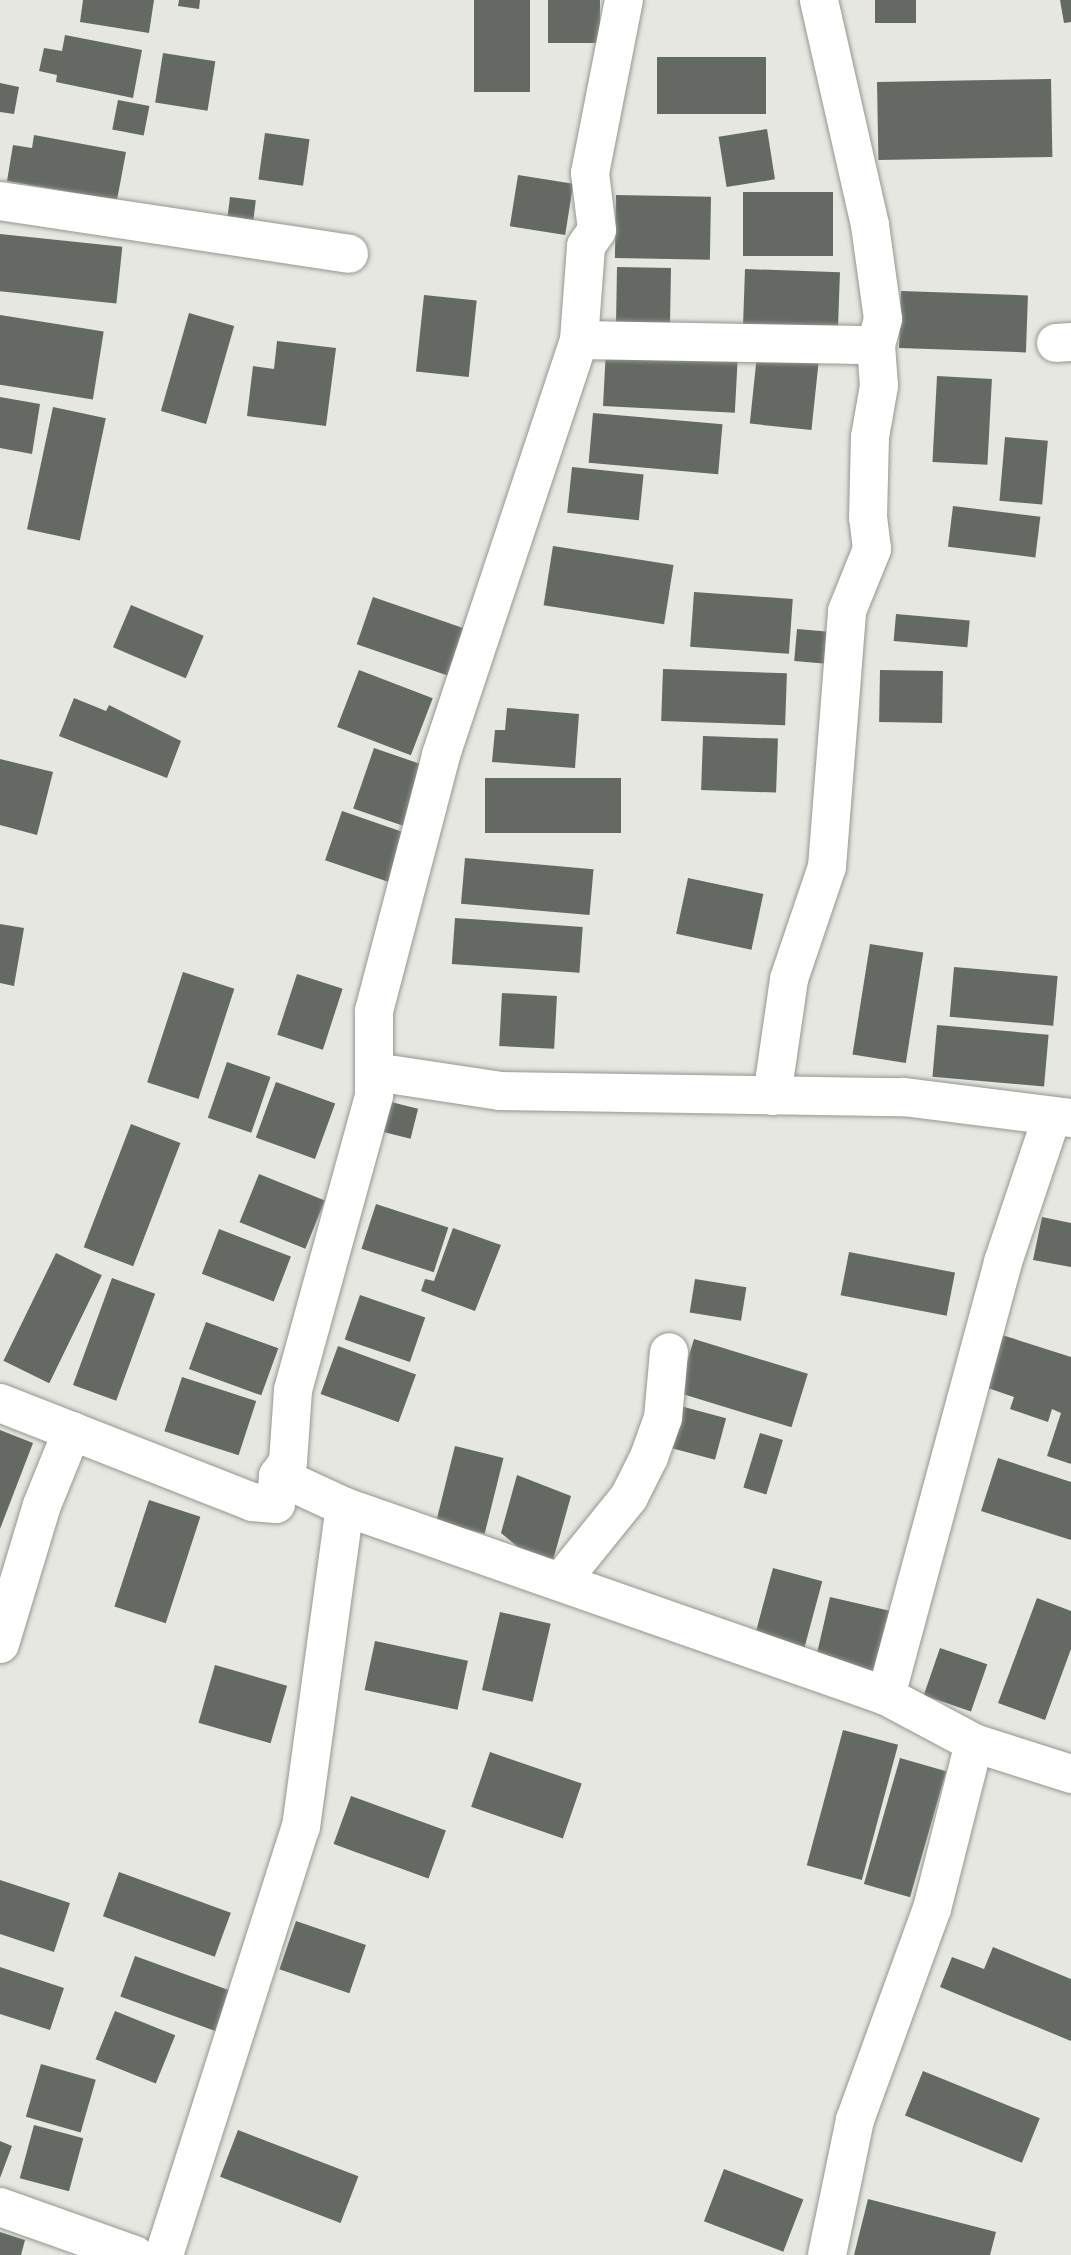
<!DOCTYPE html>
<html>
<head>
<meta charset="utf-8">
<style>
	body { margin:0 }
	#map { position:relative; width:1071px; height:2255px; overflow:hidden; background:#e5e7e0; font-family:Montserrat,sans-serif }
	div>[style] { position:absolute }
	.building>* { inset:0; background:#656964; transform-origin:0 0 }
	.roads { filter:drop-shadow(0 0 2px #959791) drop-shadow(0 0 2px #959791) }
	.minor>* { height:38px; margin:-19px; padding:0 19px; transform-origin:19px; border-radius:19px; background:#fff }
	span { translate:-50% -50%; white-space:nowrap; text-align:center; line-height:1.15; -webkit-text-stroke:7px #fff; paint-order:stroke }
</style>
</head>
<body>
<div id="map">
	<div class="building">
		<div style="clip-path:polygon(83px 0,154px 0,149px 33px,80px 22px)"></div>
		<div style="clip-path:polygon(179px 0,200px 0,199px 9px,178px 6px)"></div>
		<div style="left:474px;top:0;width:56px;height:92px"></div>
		<div style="left:548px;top:0;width:52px;height:43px"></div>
		<div style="left:875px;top:0;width:41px;height:23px"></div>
		<div style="clip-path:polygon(1060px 0,1071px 0,1071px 22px,1064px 23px)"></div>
		<div style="clip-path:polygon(65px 35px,142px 50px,133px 98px,56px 82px,57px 75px,39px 71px,44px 48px,62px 51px)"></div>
		<div style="left:163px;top:53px;width:53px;height:50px;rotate:9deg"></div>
		<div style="left:766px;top:57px;width:57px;height:109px;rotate:90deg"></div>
		<div style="left:1051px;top:79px;width:78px;height:174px;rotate:89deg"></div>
		<div style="clip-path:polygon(0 83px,19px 87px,14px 114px,0 112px)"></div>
		<div style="left:118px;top:100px;width:32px;height:30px;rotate:11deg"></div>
		<div style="left:767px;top:129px;width:51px;height:49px;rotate:81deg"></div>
		<div style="left:265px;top:133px;width:45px;height:47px;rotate:8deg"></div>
		<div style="clip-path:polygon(34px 135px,126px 152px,117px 200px,7px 181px,13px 145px,32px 148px)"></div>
		<div style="left:518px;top:175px;width:56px;height:52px;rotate:9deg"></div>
		<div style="left:743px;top:192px;width:90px;height:64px"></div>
		<div style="left:616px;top:195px;width:95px;height:63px;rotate:1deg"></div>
		<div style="left:230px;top:197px;width:26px;height:26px;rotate:7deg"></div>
		<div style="left:0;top:234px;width:123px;height:57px;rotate:6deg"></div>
		<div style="left:617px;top:267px;width:54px;height:56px;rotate:1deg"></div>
		<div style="left:745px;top:269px;width:95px;height:57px;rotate:2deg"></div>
		<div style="left:901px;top:291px;width:127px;height:57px;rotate:2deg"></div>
		<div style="left:424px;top:295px;width:53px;height:77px;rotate:6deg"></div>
		<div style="left:189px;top:313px;width:47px;height:102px;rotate:16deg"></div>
		<div style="left:0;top:315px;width:105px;height:69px;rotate:9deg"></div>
		<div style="clip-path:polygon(277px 341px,336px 348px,326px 426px,247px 416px,253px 366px,274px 369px)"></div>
		<div style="left:606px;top:349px;width:132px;height:57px;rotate:3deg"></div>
		<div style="left:757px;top:355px;width:62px;height:69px;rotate:6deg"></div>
		<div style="left:937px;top:376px;width:55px;height:86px;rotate:3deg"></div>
		<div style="clip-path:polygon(0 397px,40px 404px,32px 454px,0 448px)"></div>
		<div style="left:53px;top:407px;width:54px;height:125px;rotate:12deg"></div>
		<div style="left:593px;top:413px;width:130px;height:50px;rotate:5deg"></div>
		<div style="left:1005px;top:437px;width:43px;height:64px;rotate:5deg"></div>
		<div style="left:572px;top:467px;width:72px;height:46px;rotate:6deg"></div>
		<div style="left:953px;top:506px;width:88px;height:41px;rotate:7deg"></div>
		<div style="left:553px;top:546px;width:122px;height:60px;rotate:9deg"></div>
		<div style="left:694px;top:592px;width:99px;height:55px;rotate:4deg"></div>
		<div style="left:373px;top:597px;width:96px;height:50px;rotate:19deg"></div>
		<div style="left:131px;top:605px;width:79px;height:46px;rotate:23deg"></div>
		<div style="left:896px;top:614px;width:74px;height:27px;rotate:5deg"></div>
		<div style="left:797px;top:629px;width:38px;height:32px;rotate:5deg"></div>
		<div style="left:663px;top:669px;width:124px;height:52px;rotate:2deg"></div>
		<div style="left:359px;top:670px;width:79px;height:61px;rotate:21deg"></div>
		<div style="left:880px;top:670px;width:63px;height:52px;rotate:1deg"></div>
		<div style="clip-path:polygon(74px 698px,106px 711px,109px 705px,181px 741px,167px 778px,59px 736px)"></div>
		<div style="clip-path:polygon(507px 708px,579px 714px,575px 768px,492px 762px,495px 730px,505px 730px)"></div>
		<div style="left:703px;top:736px;width:75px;height:54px;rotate:2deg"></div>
		<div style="left:374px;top:748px;width:55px;height:64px;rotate:19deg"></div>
		<div style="clip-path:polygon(0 759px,53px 772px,37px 835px,0 825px)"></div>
		<div style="left:485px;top:778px;width:136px;height:55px"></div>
		<div style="left:342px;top:811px;width:72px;height:52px;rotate:19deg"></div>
		<div style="left:465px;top:858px;width:129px;height:46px;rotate:5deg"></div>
		<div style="left:688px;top:878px;width:77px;height:57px;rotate:12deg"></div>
		<div style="left:455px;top:918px;width:128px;height:46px;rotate:4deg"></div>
		<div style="clip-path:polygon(0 924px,24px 928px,14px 986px,0 983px)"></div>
		<div style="left:870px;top:944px;width:54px;height:112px;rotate:9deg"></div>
		<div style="left:954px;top:967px;width:104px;height:50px;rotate:5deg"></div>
		<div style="left:183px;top:972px;width:54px;height:116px;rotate:18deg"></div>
		<div style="left:297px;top:974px;width:48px;height:64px;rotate:18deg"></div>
		<div style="left:502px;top:993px;width:55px;height:53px;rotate:3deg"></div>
		<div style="left:937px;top:1025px;width:112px;height:52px;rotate:5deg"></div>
		<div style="left:227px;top:1062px;width:46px;height:59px;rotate:19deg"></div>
		<div style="left:276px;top:1082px;width:63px;height:59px;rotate:20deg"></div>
		<div style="left:387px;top:1101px;width:32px;height:31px;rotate:14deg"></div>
		<div style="left:131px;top:1124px;width:53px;height:132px;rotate:21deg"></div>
		<div style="left:259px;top:1174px;width:71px;height:52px;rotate:22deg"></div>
		<div style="left:376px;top:1204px;width:76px;height:47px;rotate:18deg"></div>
		<div style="clip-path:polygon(1042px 1217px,1071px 1223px,1071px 1267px,1033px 1260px)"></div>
		<div style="clip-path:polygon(453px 1228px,501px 1245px,475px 1311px,421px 1291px,425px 1279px,434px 1281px)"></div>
		<div style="left:219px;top:1229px;width:77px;height:48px;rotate:21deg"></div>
		<div style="left:849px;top:1252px;width:108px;height:44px;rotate:11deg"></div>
		<div style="left:56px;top:1253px;width:51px;height:120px;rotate:26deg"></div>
		<div style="left:112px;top:1278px;width:46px;height:114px;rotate:20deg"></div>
		<div style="left:695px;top:1279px;width:52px;height:34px;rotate:9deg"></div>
		<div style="left:360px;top:1295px;width:69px;height:47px;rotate:19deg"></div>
		<div style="left:206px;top:1322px;width:77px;height:50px;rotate:20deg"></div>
		<div style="clip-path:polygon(1002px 1335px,1071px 1357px,1071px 1464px,1047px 1456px,1061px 1413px,1052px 1409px,1048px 1422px,1010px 1409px,1014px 1397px,985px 1387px)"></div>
		<div style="left:694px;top:1339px;width:119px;height:56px;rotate:17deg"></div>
		<div style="left:338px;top:1346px;width:83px;height:51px;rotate:20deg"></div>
		<div style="left:182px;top:1377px;width:78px;height:57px;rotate:18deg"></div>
		<div style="left:673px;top:1404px;width:55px;height:43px;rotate:15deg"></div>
		<div style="clip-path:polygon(0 1430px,33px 1443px,0 1529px)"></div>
		<div style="left:760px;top:1433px;width:24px;height:57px;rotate:17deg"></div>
		<div style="left:455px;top:1446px;width:50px;height:78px;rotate:14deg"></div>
		<div style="clip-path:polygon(998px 1458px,1071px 1482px,1071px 1540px,981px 1511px)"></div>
		<div style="clip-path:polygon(517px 1475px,571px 1496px,553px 1560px,524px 1552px,501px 1533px)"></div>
		<div style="left:149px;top:1500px;width:54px;height:112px;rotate:18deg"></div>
		<div style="left:773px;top:1568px;width:51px;height:76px;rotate:15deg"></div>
		<div style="left:830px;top:1597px;width:61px;height:74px;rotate:13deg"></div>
		<div style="clip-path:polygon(1037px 1598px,1071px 1611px,1071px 1649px,1045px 1720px,998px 1703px)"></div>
		<div style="left:500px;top:1612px;width:52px;height:80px;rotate:13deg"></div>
		<div style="left:375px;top:1641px;width:95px;height:50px;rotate:12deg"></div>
		<div style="left:940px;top:1648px;width:50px;height:50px;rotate:19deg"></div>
		<div style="left:215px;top:1665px;width:75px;height:60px;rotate:16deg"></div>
		<div style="left:843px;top:1730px;width:57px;height:140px;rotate:15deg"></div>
		<div style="left:490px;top:1752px;width:97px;height:58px;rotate:19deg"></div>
		<div style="left:900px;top:1758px;width:48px;height:131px;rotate:16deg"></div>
		<div style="left:351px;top:1796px;width:101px;height:51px;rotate:20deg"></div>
		<div style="left:119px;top:1872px;width:119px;height:47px;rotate:20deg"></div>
		<div style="clip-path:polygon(0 1880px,70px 1903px,54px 1952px,0 1934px)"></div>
		<div style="left:296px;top:1921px;width:74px;height:51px;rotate:19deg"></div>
		<div style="clip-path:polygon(993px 1947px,1071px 1979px,1071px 2041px,940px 1987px,952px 1957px,984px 1969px)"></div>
		<div style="left:135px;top:1956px;width:101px;height:43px;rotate:20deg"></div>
		<div style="clip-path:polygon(0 1967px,64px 1988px,50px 2030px,0 2014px)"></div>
		<div style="left:115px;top:2011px;width:65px;height:52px;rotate:22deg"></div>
		<div style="left:41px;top:2064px;width:57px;height:55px;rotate:16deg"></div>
		<div style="left:923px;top:2071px;width:126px;height:48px;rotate:22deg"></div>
		<div style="left:34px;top:2125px;width:51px;height:55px;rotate:15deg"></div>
		<div style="left:238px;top:2130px;width:129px;height:50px;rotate:21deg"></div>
		<div style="clip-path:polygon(0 2141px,12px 2146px,0 2178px)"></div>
		<div style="left:724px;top:2169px;width:85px;height:56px;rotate:21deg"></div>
		<div style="clip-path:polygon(868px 2199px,996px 2232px,990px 2255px,854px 2255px)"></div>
		<div style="clip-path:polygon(0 2232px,25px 2240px,21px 2255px,0 2255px)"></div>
	</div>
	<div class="roads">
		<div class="minor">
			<div style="left:0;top:201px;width:353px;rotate:8.6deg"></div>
			<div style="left:579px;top:340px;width:297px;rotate:1deg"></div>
			<div style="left:876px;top:345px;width:27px;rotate:-75deg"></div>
			<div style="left:883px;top:319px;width:95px;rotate:-97.9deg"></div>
			<div style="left:870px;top:225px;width:231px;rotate:-102.8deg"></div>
			<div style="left:1056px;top:343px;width:15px;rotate:-4deg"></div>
			<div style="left:375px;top:1072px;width:126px;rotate:8.6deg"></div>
			<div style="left:500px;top:1091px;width:404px;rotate:0.9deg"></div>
			<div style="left:904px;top:1097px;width:168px;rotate:7.2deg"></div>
			<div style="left:772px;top:1096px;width:118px;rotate:-81.7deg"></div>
			<div style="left:789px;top:979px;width:118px;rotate:-71.3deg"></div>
			<div style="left:827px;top:867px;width:257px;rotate:-85.5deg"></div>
			<div style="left:847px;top:611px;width:67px;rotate:-68deg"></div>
			<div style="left:872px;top:549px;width:31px;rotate:-97deg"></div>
			<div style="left:868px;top:518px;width:81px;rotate:-88.6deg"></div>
			<div style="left:870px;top:437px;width:52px;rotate:-80deg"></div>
			<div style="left:879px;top:386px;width:41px;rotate:-94.2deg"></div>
			<div style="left:0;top:1403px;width:271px;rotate:21.4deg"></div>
			<div style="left:252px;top:1502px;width:24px;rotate:5deg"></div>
			<div style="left:276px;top:1504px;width:28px;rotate:-86deg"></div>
			<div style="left:278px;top:1476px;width:17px;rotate:-54deg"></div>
			<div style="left:288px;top:1462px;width:72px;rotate:-86deg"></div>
			<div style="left:293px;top:1390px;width:306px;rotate:-74.6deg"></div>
			<div style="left:374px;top:1095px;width:84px;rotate:-90deg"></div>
			<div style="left:374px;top:1011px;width:265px;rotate:-75.3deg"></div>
			<div style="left:441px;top:755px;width:437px;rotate:-71.6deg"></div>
			<div style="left:579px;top:340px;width:94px;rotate:-85.7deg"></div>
			<div style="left:586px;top:246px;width:19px;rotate:-55deg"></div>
			<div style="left:597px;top:230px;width:57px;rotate:-97deg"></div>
			<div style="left:590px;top:173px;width:176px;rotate:-78.9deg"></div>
			<div style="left:278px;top:1476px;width:74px;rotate:24.8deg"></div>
			<div style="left:345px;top:1507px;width:573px;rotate:19.26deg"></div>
			<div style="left:886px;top:1696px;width:100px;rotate:28.1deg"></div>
			<div style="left:974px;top:1743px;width:102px;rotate:17.7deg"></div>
			<div style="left:562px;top:1580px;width:107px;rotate:-51.1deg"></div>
			<div style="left:629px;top:1497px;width:45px;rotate:-63.4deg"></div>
			<div style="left:649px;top:1457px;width:41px;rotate:-70.3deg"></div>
			<div style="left:663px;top:1418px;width:66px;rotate:-84.8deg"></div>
			<div style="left:0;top:1644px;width:145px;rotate:-73.2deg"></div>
			<div style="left:42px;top:1505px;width:80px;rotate:-67.9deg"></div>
			<div style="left:886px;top:1696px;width:449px;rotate:-74.9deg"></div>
			<div style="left:1003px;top:1262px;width:154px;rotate:-71.4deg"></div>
			<div style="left:0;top:2207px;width:143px;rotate:19.6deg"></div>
			<div style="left:164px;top:2255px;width:449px;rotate:-72.3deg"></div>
			<div style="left:301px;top:1827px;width:323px;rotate:-82.2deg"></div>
			<div style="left:827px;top:2255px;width:138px;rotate:-78.3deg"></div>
			<div style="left:855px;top:2120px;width:225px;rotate:-70deg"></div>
			<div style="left:932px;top:1909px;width:171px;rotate:-75.8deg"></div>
		</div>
	</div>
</div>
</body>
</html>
